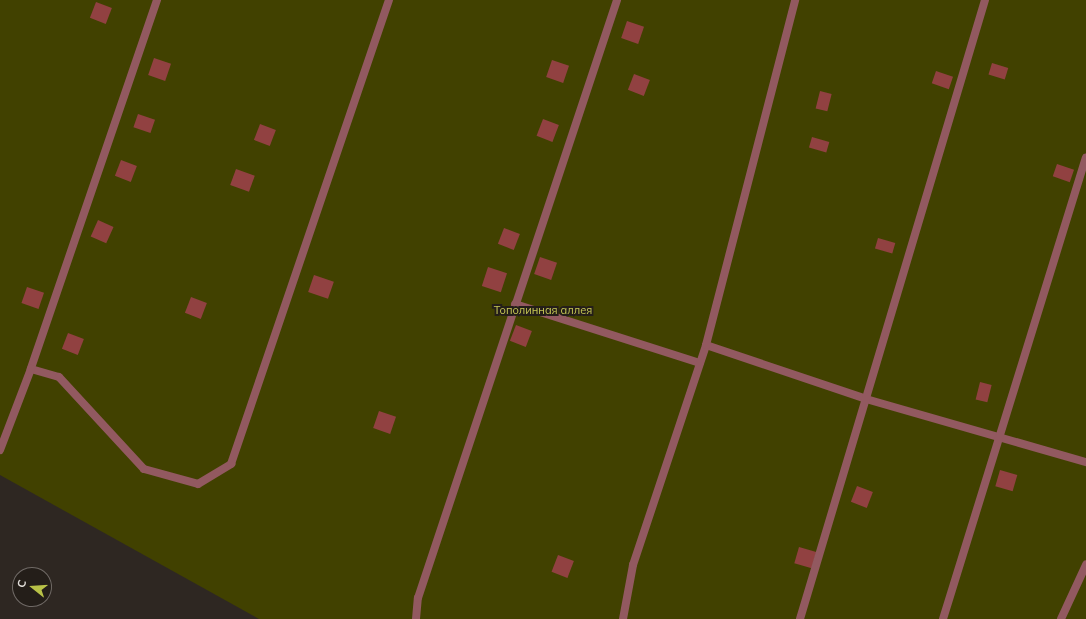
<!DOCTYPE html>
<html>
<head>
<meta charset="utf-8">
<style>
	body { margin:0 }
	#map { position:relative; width:1086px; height:619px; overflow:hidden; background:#2e2722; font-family:Mulish,sans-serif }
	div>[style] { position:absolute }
	.green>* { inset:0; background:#414100 }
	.building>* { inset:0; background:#914141; transform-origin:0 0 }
	.lane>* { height:8px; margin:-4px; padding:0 4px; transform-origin:4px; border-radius:4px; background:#925960 }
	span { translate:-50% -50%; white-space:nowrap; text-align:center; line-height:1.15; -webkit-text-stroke:4px #241e19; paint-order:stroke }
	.park-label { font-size:11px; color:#c8ca55 }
	.north { position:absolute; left:12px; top:567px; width:40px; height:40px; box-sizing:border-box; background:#241e19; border:1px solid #706a66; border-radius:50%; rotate:287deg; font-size:11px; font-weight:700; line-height:16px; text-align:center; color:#e1ddd9 }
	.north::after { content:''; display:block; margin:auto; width:14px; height:18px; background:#b8c147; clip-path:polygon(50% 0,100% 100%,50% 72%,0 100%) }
</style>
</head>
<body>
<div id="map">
	<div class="green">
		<div style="clip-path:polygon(0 0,1086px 0,1086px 619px,259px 619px,0 475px)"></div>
	</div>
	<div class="building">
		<div style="left:96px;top:2px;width:17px;height:17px;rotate:21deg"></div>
		<div style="left:627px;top:21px;width:18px;height:18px;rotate:19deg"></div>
		<div style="left:154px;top:58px;width:18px;height:18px;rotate:19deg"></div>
		<div style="left:552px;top:60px;width:18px;height:18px;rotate:19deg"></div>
		<div style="left:992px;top:63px;width:17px;height:12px;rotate:17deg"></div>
		<div style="left:936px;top:71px;width:18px;height:13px;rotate:19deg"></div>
		<div style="left:634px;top:74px;width:17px;height:17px;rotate:21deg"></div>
		<div style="left:820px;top:91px;width:12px;height:18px;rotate:14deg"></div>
		<div style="left:138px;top:114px;width:18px;height:14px;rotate:19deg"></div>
		<div style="left:543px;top:119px;width:17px;height:18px;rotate:21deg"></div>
		<div style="left:260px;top:124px;width:17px;height:17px;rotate:21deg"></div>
		<div style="left:812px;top:137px;width:18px;height:11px;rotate:16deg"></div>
		<div style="left:121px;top:160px;width:17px;height:17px;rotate:21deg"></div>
		<div style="left:1057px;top:164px;width:18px;height:13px;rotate:19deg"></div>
		<div style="left:236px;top:169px;width:20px;height:17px;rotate:20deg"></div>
		<div style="left:98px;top:220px;width:17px;height:18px;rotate:24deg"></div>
		<div style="left:504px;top:228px;width:17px;height:17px;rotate:21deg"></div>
		<div style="left:878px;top:238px;width:18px;height:11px;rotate:16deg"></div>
		<div style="left:540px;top:257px;width:18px;height:18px;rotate:19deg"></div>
		<div style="left:488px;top:267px;width:20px;height:20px;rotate:18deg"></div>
		<div style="left:314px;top:275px;width:21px;height:18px;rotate:19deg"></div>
		<div style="left:27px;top:287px;width:18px;height:17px;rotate:19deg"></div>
		<div style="left:191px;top:297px;width:17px;height:17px;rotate:21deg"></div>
		<div style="left:516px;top:325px;width:17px;height:17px;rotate:21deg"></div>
		<div style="left:68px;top:333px;width:17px;height:17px;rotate:21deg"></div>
		<div style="left:980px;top:382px;width:12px;height:18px;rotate:14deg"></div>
		<div style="left:379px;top:411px;width:18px;height:18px;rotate:19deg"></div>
		<div style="left:1000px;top:470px;width:18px;height:17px;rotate:16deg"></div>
		<div style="left:857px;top:486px;width:17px;height:17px;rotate:21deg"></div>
		<div style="left:799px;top:547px;width:18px;height:17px;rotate:16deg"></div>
		<div style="left:558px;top:555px;width:17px;height:18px;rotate:21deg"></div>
	</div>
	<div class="lane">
		<div style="left:157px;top:0;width:390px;rotate:108.9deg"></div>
		<div style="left:31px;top:369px;width:29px;rotate:16deg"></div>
		<div style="left:59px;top:377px;width:125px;rotate:47.3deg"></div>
		<div style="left:144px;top:469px;width:56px;rotate:15.5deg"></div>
		<div style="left:198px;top:484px;width:39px;rotate:-31deg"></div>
		<div style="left:231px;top:464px;width:490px;rotate:-71.2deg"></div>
		<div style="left:515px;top:304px;width:194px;rotate:17.7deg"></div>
		<div style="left:706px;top:345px;width:169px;rotate:18.6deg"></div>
		<div style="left:866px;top:399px;width:229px;rotate:16deg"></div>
		<div style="left:0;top:450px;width:87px;rotate:-69.1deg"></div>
		<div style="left:416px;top:619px;width:21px;rotate:-85deg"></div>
		<div style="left:418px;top:598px;width:630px;rotate:-71.59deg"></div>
		<div style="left:623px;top:619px;width:55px;rotate:-79.5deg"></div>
		<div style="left:633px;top:565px;width:232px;rotate:-71.6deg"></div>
		<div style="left:706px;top:345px;width:356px;rotate:-75.5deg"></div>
		<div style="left:800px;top:619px;width:646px;rotate:-73.36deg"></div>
		<div style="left:943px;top:619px;width:483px;rotate:-72.8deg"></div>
		<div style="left:1061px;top:619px;width:60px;rotate:-65.2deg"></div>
	</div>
	<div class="park-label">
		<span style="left:543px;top:310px">Тополинная аллея</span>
	</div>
	<div class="north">С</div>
</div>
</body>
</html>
